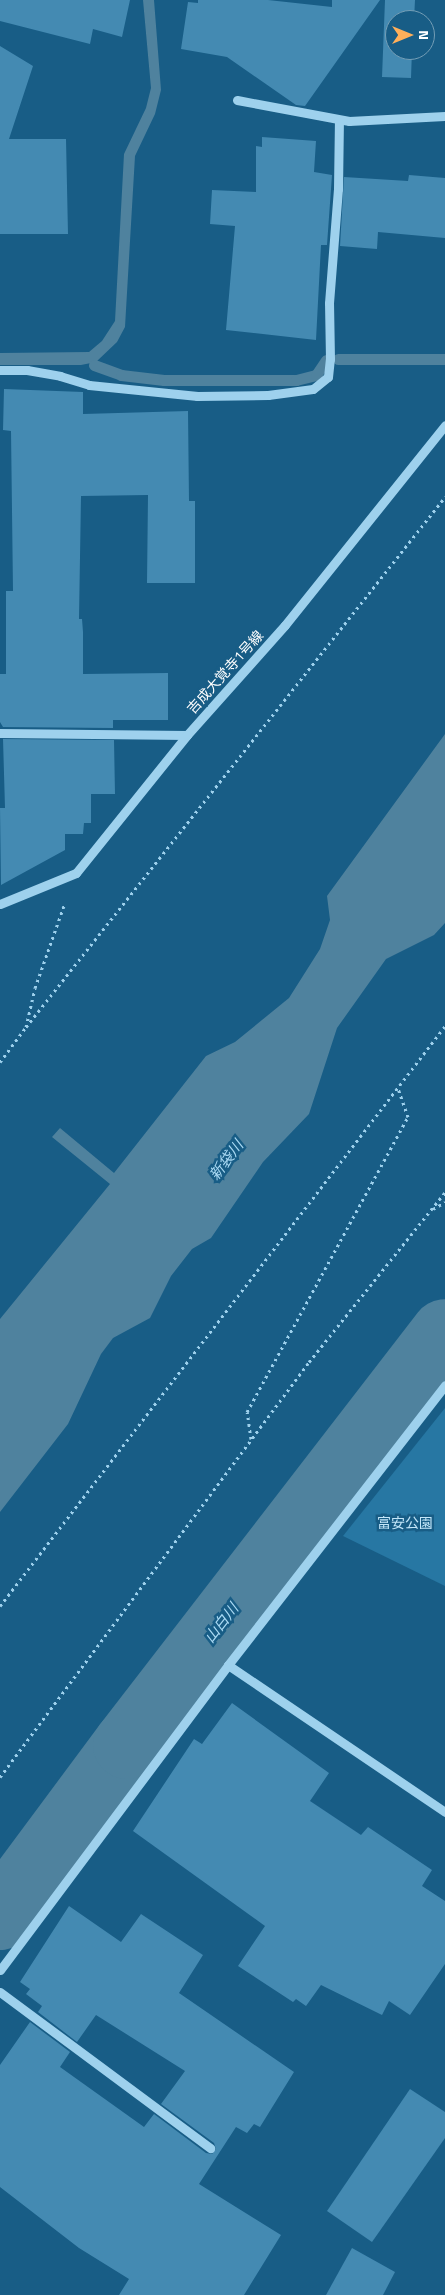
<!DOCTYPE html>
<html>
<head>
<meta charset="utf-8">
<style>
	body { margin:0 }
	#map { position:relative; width:445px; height:2295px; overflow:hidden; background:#185d86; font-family:"Titillium Web","Noto Sans JP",sans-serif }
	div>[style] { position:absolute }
	.green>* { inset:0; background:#2777a3 }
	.water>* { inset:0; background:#4f829e }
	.stream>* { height:11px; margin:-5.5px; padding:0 5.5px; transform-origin:5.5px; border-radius:5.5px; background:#4f829e }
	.river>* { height:68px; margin:-34px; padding:0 34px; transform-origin:34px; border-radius:34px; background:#4f829e }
	.building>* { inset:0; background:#448ab2 }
	.path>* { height:3px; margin-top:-1.5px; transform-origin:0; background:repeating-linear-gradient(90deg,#9ed1ed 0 2.5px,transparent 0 6.5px) }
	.minor>* { height:9px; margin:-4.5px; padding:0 4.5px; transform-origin:4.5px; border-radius:4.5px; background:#9ed1ed }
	span { translate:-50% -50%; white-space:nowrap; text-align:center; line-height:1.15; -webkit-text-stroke:5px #185d86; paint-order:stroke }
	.street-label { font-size:14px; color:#fff }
	.park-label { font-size:14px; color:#c3e6f9 }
	.water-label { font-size:15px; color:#aadaf4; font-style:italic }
	.north { position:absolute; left:385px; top:10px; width:50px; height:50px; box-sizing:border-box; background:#185d86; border:1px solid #749eb6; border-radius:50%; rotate:90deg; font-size:14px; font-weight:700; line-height:20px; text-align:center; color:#fff }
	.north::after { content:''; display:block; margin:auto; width:18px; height:22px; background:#ffaf5a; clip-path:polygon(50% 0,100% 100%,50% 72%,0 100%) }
</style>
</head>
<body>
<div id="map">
	<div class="green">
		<div style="clip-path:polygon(445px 1408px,445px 1586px,343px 1536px)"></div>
	</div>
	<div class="water">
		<div style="clip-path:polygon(143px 0,154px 0,161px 90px,155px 114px,135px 156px,125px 327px,117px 342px,96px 362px,81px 365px,0 365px,0 353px,89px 352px,102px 341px,115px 321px,124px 154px,146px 108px,151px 88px)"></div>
		<div style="clip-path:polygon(445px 734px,445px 923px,434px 935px,386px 959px,337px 1028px,309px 1114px,263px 1162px,211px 1238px,192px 1249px,171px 1276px,150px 1318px,113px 1338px,101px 1354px,68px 1424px,0 1512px,0 1319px,110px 1184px,52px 1137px,60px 1128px,114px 1173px,206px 1056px,235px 1042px,289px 998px,320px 949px,330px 920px,327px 896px)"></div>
	</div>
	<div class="stream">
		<div style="left:338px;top:359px;width:107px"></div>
		<div style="left:94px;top:365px;width:29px;rotate:20deg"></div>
		<div style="left:121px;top:375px;width:43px;rotate:6.6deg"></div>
		<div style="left:164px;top:380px;width:132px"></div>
		<div style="left:296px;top:380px;width:21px;rotate:-14deg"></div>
		<div style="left:316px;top:375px;width:18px;rotate:-56deg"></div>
	</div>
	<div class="river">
		<div style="left:0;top:1916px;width:213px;rotate:-53.4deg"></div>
		<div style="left:127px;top:1745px;width:520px;rotate:-52.34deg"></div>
	</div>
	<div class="building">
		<div style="clip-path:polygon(0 0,130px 0,122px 37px,93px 29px,90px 44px,0 21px)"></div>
		<div style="clip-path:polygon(198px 0,268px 0,332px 7px,332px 0,380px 0,305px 106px,296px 105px,227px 57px,181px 49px,188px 2px,198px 3px)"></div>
		<div style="clip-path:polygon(385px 0,415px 0,414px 20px,395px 20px,395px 50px,412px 50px,411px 78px,382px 77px)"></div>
		<div style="clip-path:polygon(0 46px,33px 66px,9px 139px,66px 139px,68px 234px,0 234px)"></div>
		<div style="clip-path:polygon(262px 137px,316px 141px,314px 172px,332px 175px,327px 245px,321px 245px,316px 340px,226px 330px,235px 226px,210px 224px,212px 190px,256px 192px,256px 146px,262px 147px)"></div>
		<div style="clip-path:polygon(409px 175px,445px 178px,445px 238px,378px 232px,377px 249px,340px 246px,344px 177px,408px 181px)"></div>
		<div style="clip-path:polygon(4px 389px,83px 392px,83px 414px,188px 411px,189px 501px,195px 501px,195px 583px,147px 583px,148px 495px,81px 496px,79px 619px,82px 619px,83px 632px,83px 674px,168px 673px,168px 720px,113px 720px,113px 728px,3px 727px,0 722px,0 674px,6px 674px,6px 591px,13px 591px,11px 431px,3px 430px)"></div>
		<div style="clip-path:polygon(3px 739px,114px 740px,115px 794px,91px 794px,91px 823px,84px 823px,83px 834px,65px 834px,65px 850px,1px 885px,0 808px,5px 808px)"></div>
		<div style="clip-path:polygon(232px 1703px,329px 1773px,310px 1801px,361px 1835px,368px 1827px,432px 1870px,422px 1886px,445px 1901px,445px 1964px,410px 2015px,389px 2001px,382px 2015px,321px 1985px,306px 2006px,296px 1999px,293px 2002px,238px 1966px,265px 1926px,133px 1831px,194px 1739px,202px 1744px)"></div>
		<div style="clip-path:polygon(69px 1906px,121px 1942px,141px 1914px,203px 1955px,179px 1993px,294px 2072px,260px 2127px,254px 2124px,247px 2133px,236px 2127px,199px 2184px,281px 2235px,244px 2295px,119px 2295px,129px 2279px,79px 2248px,0 2187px,0 2065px,30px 2022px,70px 2052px,60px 2067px,144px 2127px,154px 2114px,206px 2153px,212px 2154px,216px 2149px,214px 2143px,161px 2104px,185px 2071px,96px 2015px,77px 2042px,38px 2012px,42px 2006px,26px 1994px,30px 1989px,20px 1982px)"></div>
		<div style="clip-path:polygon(410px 2089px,445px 2112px,445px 2138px,372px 2242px,327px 2211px)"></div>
		<div style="clip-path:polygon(352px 2248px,395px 2272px,383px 2295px,326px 2295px)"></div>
	</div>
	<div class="path">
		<div style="left:26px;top:1027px;width:676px;rotate:-51.67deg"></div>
		<div style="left:0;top:1062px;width:44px;rotate:-53.4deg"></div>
		<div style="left:26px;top:1027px;width:40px;rotate:-77deg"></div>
		<div style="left:35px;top:988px;width:90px;rotate:-70.6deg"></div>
		<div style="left:433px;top:1209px;width:14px;rotate:-30deg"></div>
		<div style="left:251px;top:1439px;width:27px;rotate:-98deg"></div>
		<div style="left:247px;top:1412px;width:336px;rotate:-61.4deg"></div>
		<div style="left:408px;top:1117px;width:31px;rotate:-109deg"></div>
		<div style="left:0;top:1606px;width:731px;rotate:-52.5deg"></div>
		<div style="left:0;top:1777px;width:517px;rotate:-53.33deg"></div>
		<div style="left:309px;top:1362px;width:218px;rotate:-51.3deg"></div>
	</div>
	<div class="minor">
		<div style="left:237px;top:100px;width:114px;rotate:10.6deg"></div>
		<div style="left:349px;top:121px;width:96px;rotate:-3deg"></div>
		<div style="left:0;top:370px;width:27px"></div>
		<div style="left:27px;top:370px;width:34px;rotate:10deg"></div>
		<div style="left:60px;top:376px;width:30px;rotate:17deg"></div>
		<div style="left:89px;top:385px;width:109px;rotate:5.8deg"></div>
		<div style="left:197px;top:396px;width:71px;rotate:-0.8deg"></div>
		<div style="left:268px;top:395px;width:45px;rotate:-7.6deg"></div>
		<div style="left:313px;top:389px;width:19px;rotate:-39deg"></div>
		<div style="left:328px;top:377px;width:18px;rotate:-84deg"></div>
		<div style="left:330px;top:359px;width:56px;rotate:-91deg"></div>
		<div style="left:329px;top:303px;width:114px;rotate:-85.5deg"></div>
		<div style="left:338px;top:189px;width:69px;rotate:-89.2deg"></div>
		<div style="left:0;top:733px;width:187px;rotate:0.6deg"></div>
		<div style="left:0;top:904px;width:82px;rotate:-22.2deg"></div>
		<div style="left:76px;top:873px;width:177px;rotate:-51.2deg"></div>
		<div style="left:187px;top:735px;width:147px;rotate:-48.3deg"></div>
		<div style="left:285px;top:625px;width:256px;rotate:-51.3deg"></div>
		<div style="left:228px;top:1665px;width:262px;rotate:34.1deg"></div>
		<div style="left:0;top:1970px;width:381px;rotate:-53.2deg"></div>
		<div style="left:228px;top:1665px;width:354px;rotate:-52.2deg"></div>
		<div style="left:0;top:1992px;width:262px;rotate:36.6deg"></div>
	</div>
	<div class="street-label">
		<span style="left:225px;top:672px;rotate:-48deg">吉成大覚寺1号線</span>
	</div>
	<div class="park-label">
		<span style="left:405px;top:1523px">富安公園</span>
	</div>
	<div class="water-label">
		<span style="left:226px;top:1160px;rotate:-53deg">新袋川</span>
		<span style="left:221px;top:1623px;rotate:-52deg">山白川</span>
	</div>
	<div class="north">N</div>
</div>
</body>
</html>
